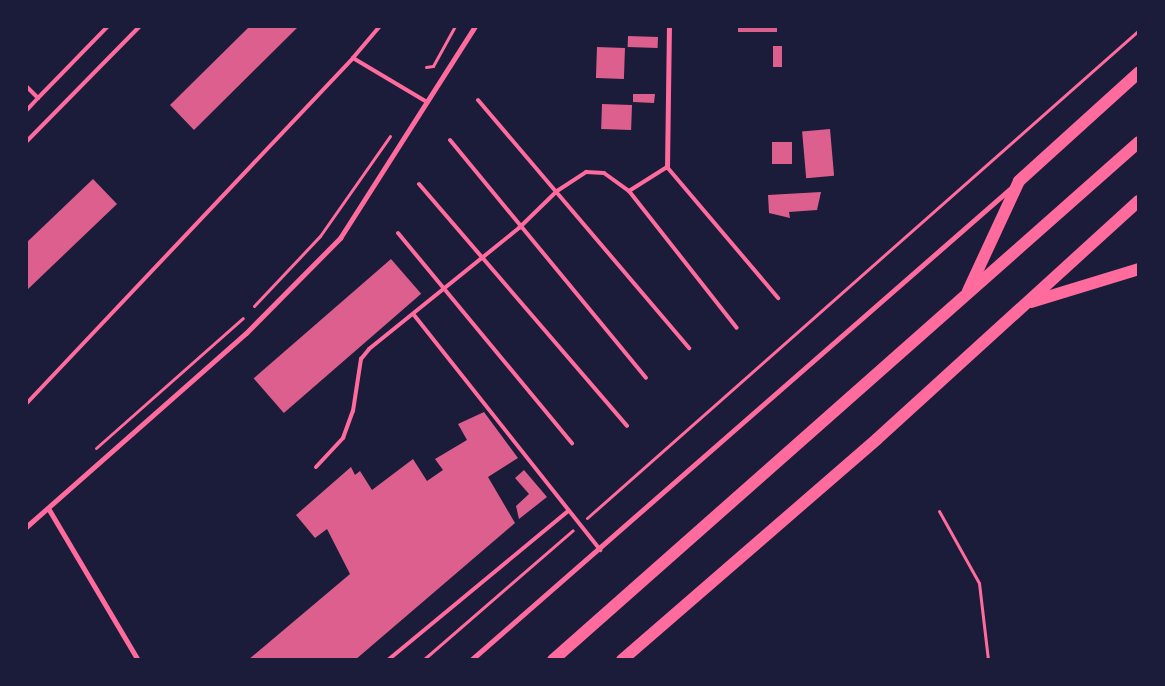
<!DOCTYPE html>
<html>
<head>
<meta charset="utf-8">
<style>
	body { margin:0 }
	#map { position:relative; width:1165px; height:686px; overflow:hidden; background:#1b1b3a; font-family:"Golos Text",sans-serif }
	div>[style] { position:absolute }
	.building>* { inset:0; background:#dd5f8e; transform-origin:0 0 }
	.path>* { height:3px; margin:-1.5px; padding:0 1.5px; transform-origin:1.5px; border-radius:1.5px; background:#ff6b9d }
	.service>* { height:4px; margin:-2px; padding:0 2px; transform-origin:2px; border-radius:2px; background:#ff6b9d }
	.minor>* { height:5px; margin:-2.5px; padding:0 2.5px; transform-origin:2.5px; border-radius:2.5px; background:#ff6b9d }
	.primary>* { height:12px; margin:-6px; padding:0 6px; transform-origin:6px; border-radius:6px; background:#ff6b9d }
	span { translate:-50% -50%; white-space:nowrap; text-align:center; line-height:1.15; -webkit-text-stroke:4.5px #1b1b3a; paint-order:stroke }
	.frame { position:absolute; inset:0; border:28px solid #1b1b3a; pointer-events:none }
</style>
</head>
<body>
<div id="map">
	<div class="building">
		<div style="clip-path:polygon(250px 26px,299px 26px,194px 130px,170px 105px)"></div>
		<div style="left:738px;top:26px;width:39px;height:6px"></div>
		<div style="left:628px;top:36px;width:30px;height:11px;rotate:2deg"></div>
		<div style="left:773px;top:46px;width:9px;height:21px"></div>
		<div style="left:597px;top:47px;width:28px;height:31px;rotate:2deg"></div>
		<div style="clip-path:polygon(633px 94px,655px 94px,654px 103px,633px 102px)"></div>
		<div style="left:602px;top:104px;width:30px;height:25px;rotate:2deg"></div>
		<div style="left:830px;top:129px;width:47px;height:28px;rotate:85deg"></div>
		<div style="left:772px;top:142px;width:20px;height:22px"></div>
		<div style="clip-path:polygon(93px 179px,117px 204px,26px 291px,26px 243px)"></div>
		<div style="clip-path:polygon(821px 192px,817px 210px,789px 212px,790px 218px,769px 213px,768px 195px)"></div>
		<div style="left:391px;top:259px;width:46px;height:182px;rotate:49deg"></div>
		<div style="clip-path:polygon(484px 412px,518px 458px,488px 477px,515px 523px,355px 660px,248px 660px,350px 574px,327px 529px,315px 538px,296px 515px,351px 467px,355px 475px,360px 471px,372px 490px,413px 459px,427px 481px,443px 470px,435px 459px,467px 440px,458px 424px)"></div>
		<div style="clip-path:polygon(524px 470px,547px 497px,519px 519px,516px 506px,529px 494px,515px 478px)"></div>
	</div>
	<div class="path">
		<div style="left:426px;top:67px;width:7px;rotate:-8deg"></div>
		<div style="left:433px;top:66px;width:46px;rotate:-61.2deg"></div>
		<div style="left:254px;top:306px;width:96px;rotate:-46.7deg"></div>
		<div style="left:320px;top:236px;width:122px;rotate:-55deg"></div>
		<div style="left:96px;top:448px;width:196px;rotate:-41.5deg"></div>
		<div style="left:939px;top:511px;width:82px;rotate:60.9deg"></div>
		<div style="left:979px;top:583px;width:78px;rotate:83.3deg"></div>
		<div style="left:587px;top:518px;width:737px;rotate:-41.48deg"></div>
		<div style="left:423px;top:660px;width:198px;rotate:-40.9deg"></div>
	</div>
	<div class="service">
		<div style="left:380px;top:26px;width:42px;rotate:130.2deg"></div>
		<div style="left:353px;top:58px;width:86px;rotate:30.7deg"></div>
		<div style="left:26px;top:86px;width:17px;rotate:45deg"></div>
		<div style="left:38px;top:98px;width:18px;rotate:133deg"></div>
		<div style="left:38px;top:98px;width:100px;rotate:-45.8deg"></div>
		<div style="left:478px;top:100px;width:326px;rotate:49.6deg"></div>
		<div style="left:450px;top:140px;width:308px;rotate:50.5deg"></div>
		<div style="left:26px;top:142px;width:163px;rotate:-45.5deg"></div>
		<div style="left:419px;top:184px;width:319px;rotate:49.3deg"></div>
		<div style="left:629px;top:191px;width:174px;rotate:51.8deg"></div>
		<div style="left:398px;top:233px;width:273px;rotate:50.4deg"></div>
		<div style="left:414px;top:315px;width:300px;rotate:51.6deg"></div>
		<div style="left:26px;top:404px;width:476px;rotate:-46.6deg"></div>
		<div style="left:316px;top:467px;width:40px;rotate:-47deg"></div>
		<div style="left:343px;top:438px;width:29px;rotate:-70deg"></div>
		<div style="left:353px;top:411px;width:53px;rotate:-81.3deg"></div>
		<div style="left:361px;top:359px;width:13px;rotate:-51deg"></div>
		<div style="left:369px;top:349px;width:193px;rotate:-38.9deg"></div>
		<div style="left:519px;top:228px;width:53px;rotate:-44.2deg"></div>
		<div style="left:557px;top:191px;width:35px;rotate:-33deg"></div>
		<div style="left:586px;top:172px;width:18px;rotate:3deg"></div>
		<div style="left:604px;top:173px;width:31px;rotate:36deg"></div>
		<div style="left:629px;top:191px;width:45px;rotate:-32.3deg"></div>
		<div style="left:667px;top:167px;width:172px;rotate:49.7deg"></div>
		<div style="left:388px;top:660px;width:234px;rotate:-39.6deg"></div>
	</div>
	<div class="minor">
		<div style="left:667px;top:167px;width:141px;rotate:-89.2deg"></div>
		<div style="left:48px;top:508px;width:177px;rotate:59.4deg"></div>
		<div style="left:26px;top:527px;width:293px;rotate:-41.4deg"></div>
		<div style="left:246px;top:333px;width:134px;rotate:-45.3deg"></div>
		<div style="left:340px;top:238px;width:251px;rotate:-57.5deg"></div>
		<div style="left:471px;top:660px;width:717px;rotate:-41.16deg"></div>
	</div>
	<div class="primary">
		<div style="left:968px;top:291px;width:121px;rotate:-65.1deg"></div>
		<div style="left:1019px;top:181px;width:162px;rotate:-42.2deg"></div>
		<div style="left:1031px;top:302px;width:113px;rotate:-17deg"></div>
		<div style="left:553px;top:660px;width:782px;rotate:-41.48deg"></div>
		<div style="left:622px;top:660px;width:337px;rotate:-40.9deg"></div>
		<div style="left:877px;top:439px;width:354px;rotate:-42.3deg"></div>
	</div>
	<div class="frame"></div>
</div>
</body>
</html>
